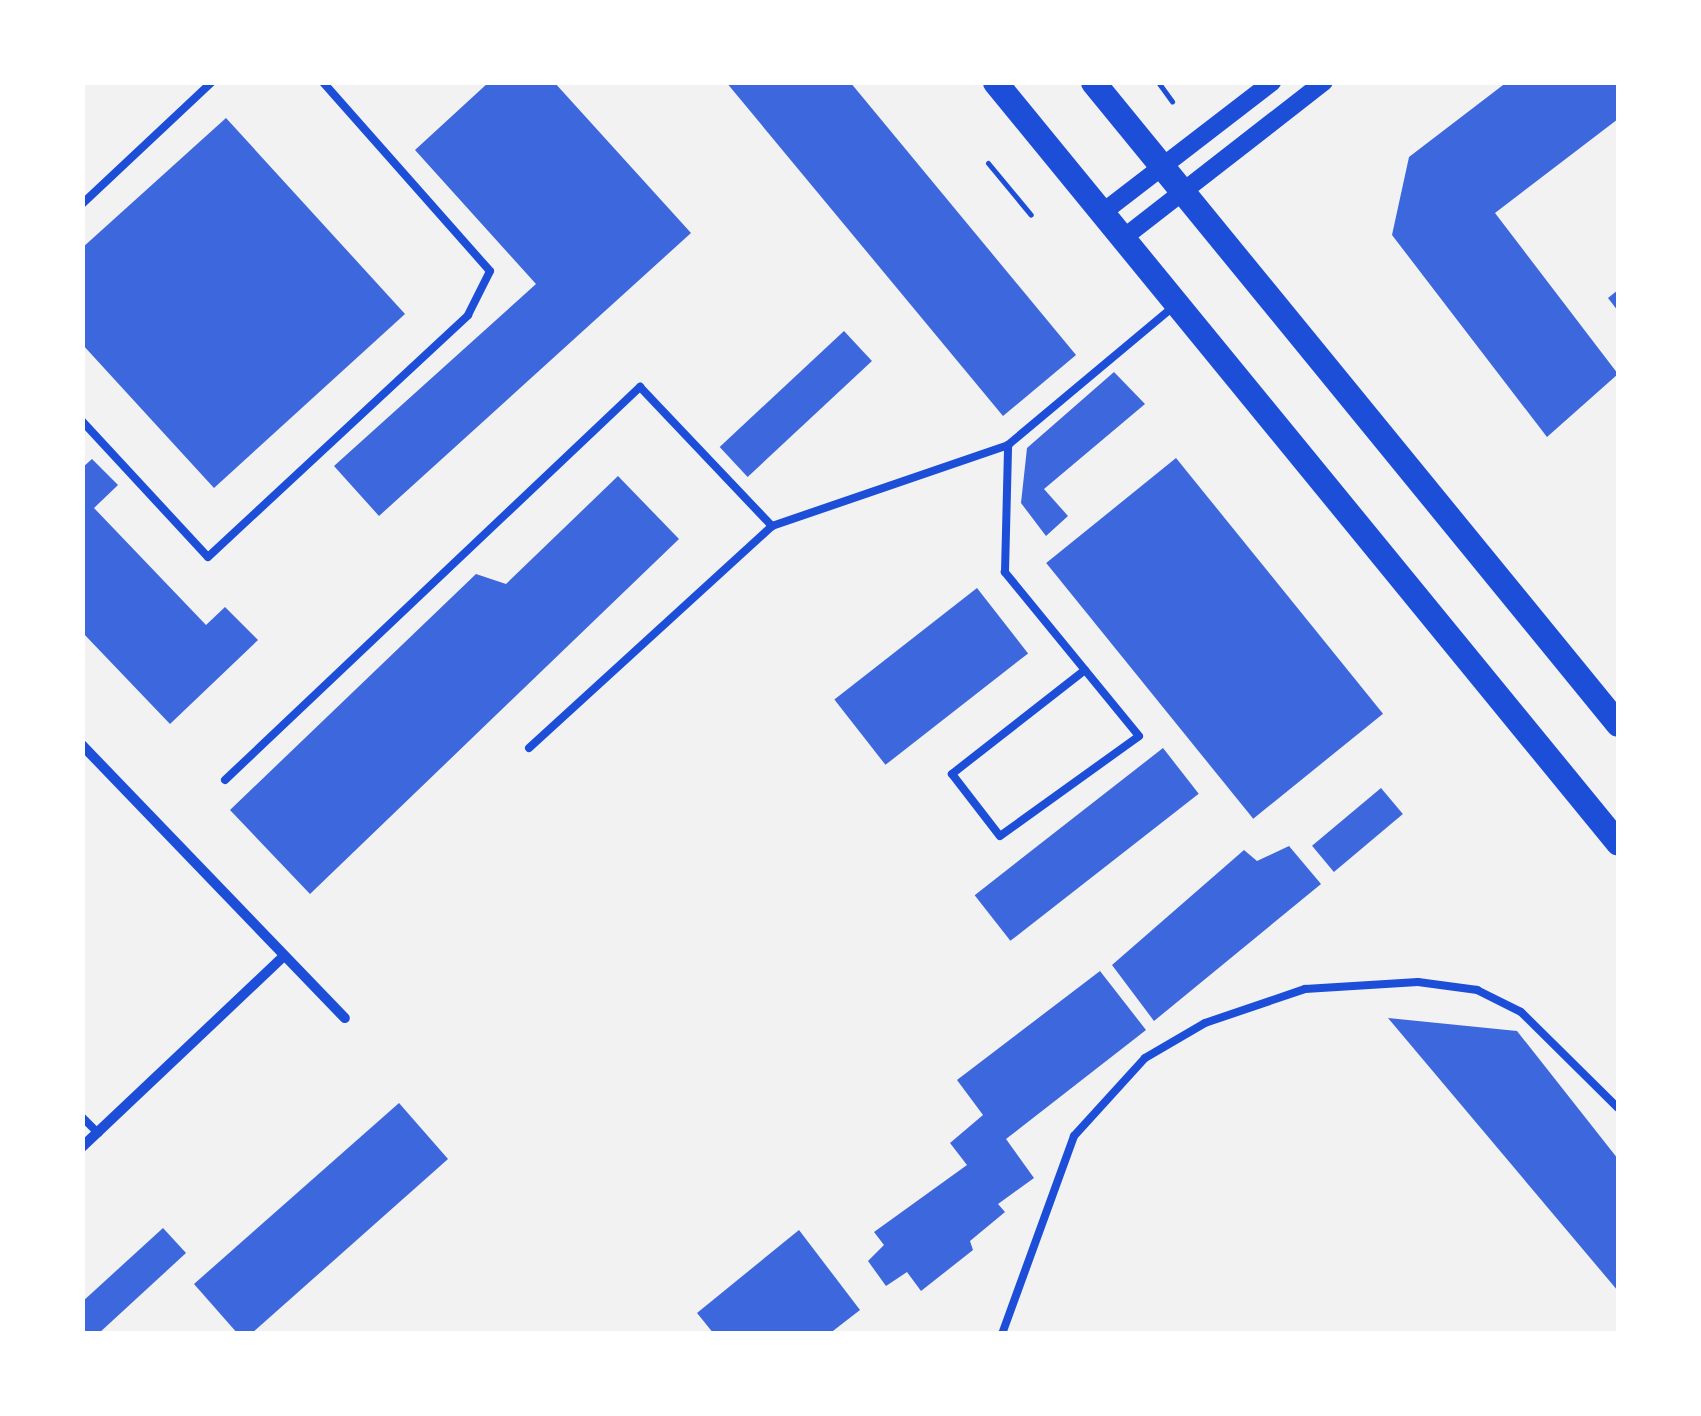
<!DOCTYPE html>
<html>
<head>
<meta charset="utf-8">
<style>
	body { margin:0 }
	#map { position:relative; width:1701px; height:1416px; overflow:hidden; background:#f2f2f2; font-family:"Archivo Narrow",sans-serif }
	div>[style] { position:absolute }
	.building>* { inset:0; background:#3d67dc; transform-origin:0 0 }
	.path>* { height:5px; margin:-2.5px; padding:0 2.5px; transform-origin:2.5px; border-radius:2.5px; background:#1d4ed8 }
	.service>* { height:8px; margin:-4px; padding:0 4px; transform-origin:4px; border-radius:4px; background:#1d4ed8 }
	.minor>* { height:10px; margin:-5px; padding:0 5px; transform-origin:5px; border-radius:5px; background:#1d4ed8 }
	.tertiary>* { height:18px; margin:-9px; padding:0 9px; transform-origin:9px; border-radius:9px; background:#1d4ed8 }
	.primary>* { height:25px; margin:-12.5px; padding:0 12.5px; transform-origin:12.5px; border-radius:12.5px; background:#1d4ed8 }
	span { translate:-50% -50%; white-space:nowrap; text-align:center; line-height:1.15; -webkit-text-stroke:10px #fff; paint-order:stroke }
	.frame { position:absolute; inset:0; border:85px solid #fff; pointer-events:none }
</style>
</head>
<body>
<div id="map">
	<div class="building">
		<div style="clip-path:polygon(489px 82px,554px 82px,691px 233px,379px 516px,334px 466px,536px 284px,415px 150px)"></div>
		<div style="clip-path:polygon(726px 82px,850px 82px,1076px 355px,1003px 416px)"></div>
		<div style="clip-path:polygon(1507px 82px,1618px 82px,1618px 119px,1495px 213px,1618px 374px,1547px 437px,1392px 235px,1409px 157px)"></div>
		<div style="clip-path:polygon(226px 118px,405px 314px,214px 488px,82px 344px,82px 248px)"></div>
		<div style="clip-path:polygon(1618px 290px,1618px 311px,1608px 298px)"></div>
		<div style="left:844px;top:331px;width:41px;height:170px;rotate:47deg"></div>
		<div style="clip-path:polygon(1114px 372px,1145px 404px,1044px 489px,1068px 516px,1046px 536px,1021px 503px,1027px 448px)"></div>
		<div style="left:1176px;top:458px;width:329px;height:167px;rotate:51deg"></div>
		<div style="clip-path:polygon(92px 459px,118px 485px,94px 508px,206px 625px,225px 607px,258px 640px,170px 724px,82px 632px,82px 468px)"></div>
		<div style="clip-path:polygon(618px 476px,679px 539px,310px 894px,230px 810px,476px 574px,506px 584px)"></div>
		<div style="left:977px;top:588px;width:83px;height:181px;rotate:52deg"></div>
		<div style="left:1163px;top:748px;width:58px;height:239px;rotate:52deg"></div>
		<div style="left:1381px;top:788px;width:34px;height:90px;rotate:50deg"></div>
		<div style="clip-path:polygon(1289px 846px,1321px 884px,1154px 1021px,1112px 965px,1244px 850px,1257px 861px)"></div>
		<div style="clip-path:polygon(1100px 971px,1146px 1030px,1006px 1139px,1034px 1178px,998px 1204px,1005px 1212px,970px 1241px,973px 1250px,921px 1291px,907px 1272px,886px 1286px,868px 1261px,884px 1245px,874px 1232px,967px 1165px,950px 1143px,983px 1115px,957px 1080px)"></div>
		<div style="clip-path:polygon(1388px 1018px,1517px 1031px,1618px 1159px,1618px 1291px)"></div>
		<div style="clip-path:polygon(399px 1103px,448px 1159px,251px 1334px,238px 1334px,194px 1284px)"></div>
		<div style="clip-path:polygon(163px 1228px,186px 1253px,98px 1334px,82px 1334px,82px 1302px)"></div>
		<div style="clip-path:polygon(799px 1230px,860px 1310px,829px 1334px,714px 1334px,697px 1313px)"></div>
	</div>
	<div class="path">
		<div style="left:1158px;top:82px;width:24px;rotate:54deg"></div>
		<div style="left:988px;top:163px;width:67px;rotate:50.4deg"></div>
	</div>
	<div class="service">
		<div style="left:82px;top:204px;width:178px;rotate:-43.2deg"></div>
		<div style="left:82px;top:421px;width:185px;rotate:47.2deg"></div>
		<div style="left:208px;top:557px;width:355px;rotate:-42.9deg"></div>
		<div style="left:468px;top:315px;width:49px;rotate:-63.4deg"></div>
		<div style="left:490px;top:271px;width:252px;rotate:-131.5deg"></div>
		<div style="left:1085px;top:670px;width:169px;rotate:142deg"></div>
		<div style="left:952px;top:774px;width:78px;rotate:52.3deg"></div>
		<div style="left:1000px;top:836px;width:171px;rotate:-35.7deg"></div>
		<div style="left:1139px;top:736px;width:212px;rotate:-129.3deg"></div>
		<div style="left:1005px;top:572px;width:127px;rotate:-88.6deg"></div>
		<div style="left:1008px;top:445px;width:217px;rotate:-39.9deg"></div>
		<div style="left:529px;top:748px;width:329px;rotate:-42.4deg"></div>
		<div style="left:225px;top:780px;width:572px;rotate:-43.44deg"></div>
		<div style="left:640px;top:387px;width:192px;rotate:46.5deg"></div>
		<div style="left:772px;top:526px;width:250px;rotate:-18.9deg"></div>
		<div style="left:82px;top:1117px;width:23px;rotate:45deg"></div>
		<div style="left:1002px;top:1334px;width:211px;rotate:-70deg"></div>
		<div style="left:1074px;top:1136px;width:105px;rotate:-47.7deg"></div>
		<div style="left:1145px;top:1058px;width:69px;rotate:-30.3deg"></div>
		<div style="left:1205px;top:1023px;width:106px;rotate:-18.8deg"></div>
		<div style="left:1305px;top:989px;width:113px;rotate:-3.5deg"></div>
		<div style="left:1418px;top:982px;width:60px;rotate:7.7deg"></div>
		<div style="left:1477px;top:990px;width:49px;rotate:26.6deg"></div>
		<div style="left:1521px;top:1012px;width:136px;rotate:44.7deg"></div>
	</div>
	<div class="minor">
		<div style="left:82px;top:745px;width:379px;rotate:46.1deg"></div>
		<div style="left:82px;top:1147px;width:278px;rotate:-43.4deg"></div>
	</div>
	<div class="tertiary">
		<div style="left:1102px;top:213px;width:215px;rotate:-37.6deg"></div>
		<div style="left:1122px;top:239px;width:256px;rotate:-37.9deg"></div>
	</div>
	<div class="primary">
		<div style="left:995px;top:82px;width:983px;rotate:50.69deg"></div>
		<div style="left:1093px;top:82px;width:829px;rotate:50.73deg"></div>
	</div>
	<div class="frame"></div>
</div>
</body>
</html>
